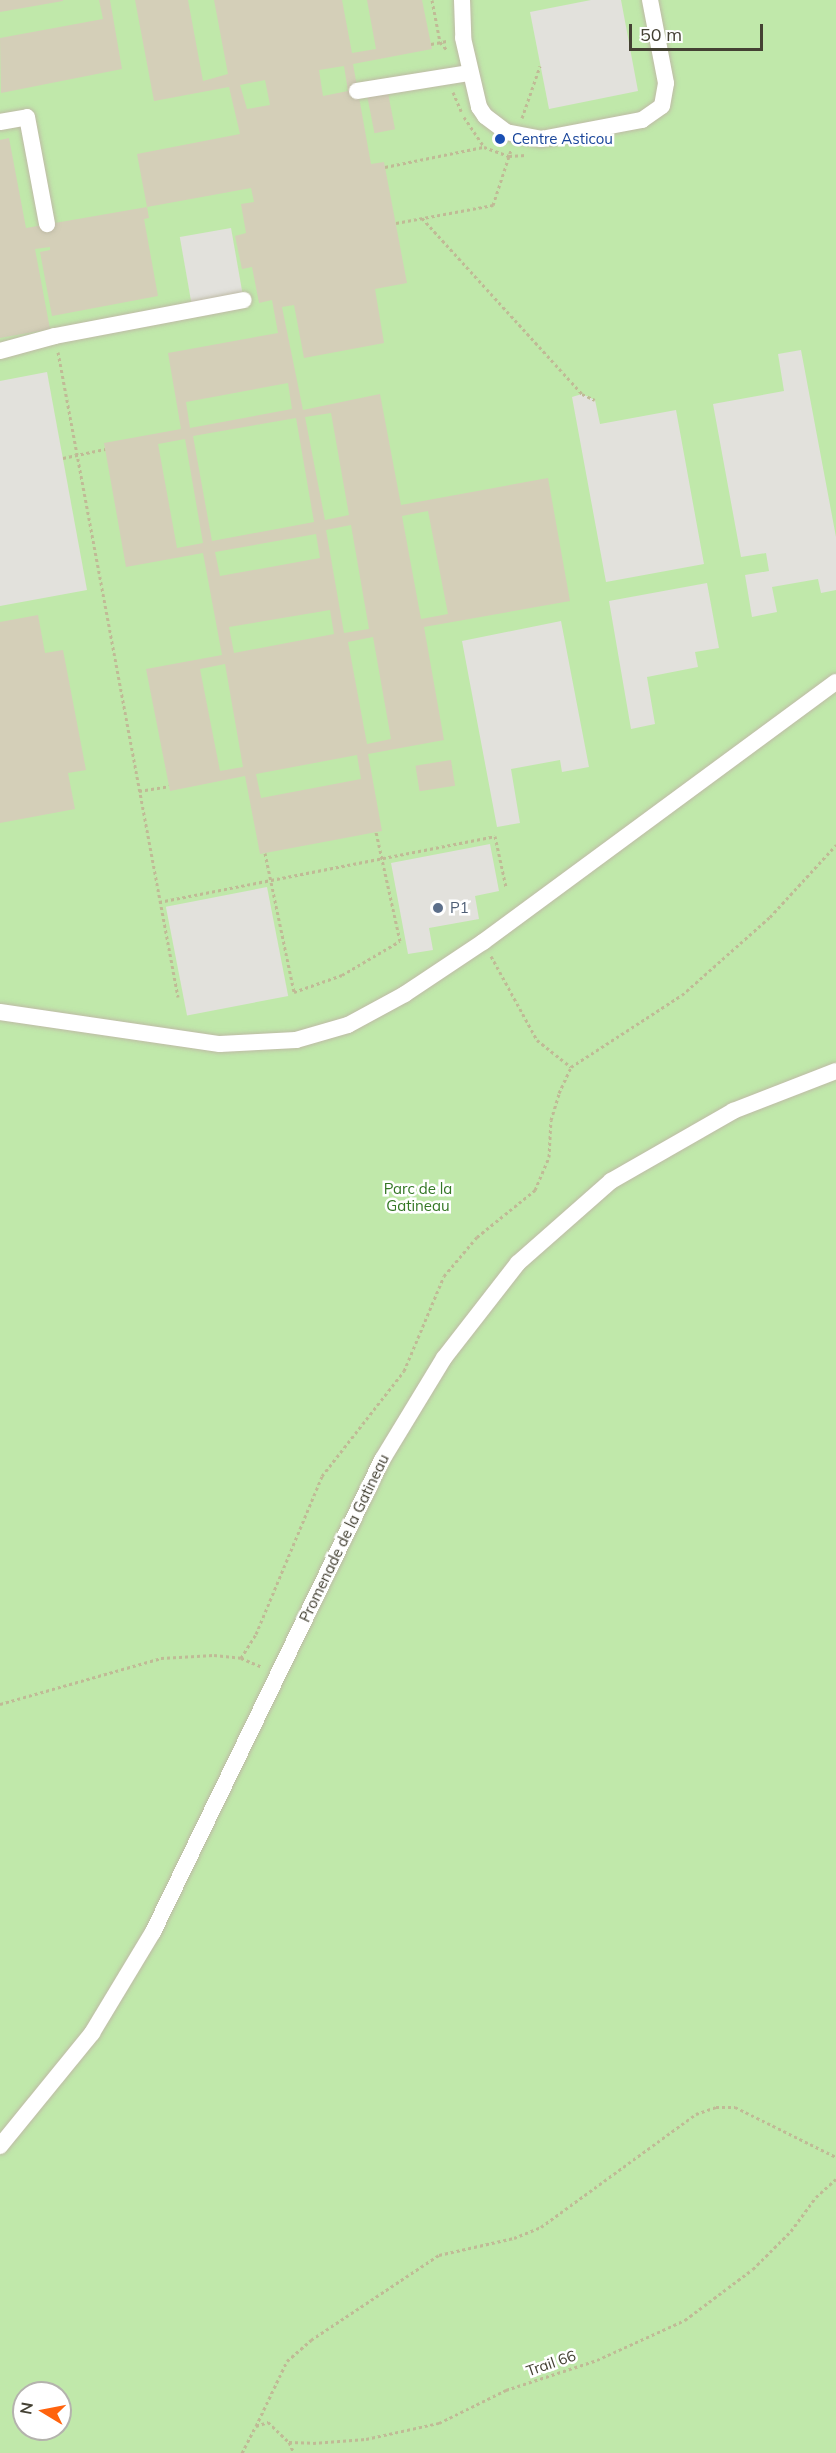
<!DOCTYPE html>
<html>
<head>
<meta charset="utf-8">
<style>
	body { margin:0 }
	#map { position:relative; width:836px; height:2453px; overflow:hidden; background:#f2f1e3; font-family:Mulish,sans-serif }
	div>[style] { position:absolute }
	.green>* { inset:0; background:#c0e8aa }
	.parking>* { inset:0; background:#e2e1dc; transform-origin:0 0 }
	.building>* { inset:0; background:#d4cfb8; transform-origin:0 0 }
	.path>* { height:3px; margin-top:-1.5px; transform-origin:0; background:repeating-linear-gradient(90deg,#c0ba96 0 3px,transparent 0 6px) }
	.roads { filter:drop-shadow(0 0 2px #bebaa6) drop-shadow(0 0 2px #bebaa6) }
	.minor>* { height:16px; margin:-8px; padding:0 8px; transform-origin:8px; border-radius:8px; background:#fff }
	.dots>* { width:16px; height:16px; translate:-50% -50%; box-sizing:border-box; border:3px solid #fff; border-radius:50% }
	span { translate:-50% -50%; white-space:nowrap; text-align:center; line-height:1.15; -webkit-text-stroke:5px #fff; paint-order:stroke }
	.transit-label { font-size:15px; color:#164399 }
	.left { translate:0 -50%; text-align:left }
	.service-label { font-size:15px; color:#4e5e75 }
	.park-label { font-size:15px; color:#347725 }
	.street-label { font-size:15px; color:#444133 }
	.north { position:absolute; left:12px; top:2381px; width:60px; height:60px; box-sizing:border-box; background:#fff; border:2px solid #b4b3ad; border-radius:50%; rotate:280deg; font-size:16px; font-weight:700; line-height:24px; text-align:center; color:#444133 }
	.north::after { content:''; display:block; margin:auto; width:21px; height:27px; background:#ff630d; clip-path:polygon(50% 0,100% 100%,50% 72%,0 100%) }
	.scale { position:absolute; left:629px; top:24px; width:134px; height:27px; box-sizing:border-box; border:3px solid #444133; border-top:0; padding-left:8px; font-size:18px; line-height:21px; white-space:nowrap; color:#444133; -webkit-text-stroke:4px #fff; paint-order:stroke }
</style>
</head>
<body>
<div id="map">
	<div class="green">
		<div style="clip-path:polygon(evenodd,0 0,836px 0,836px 2453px,0 2453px,0 0,24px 2393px,60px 2393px,60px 2429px,24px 2429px,24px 2393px)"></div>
	</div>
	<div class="parking">
		<div style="clip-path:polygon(591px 0,621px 0,638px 91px,549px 109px,530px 12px)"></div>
		<div style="left:231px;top:228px;width:73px;height:52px;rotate:80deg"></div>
		<div style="clip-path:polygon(801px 350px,836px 537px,836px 590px,821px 593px,818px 579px,772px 587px,777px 612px,752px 617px,745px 575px,769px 571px,766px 553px,741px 557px,713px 404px,784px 391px,778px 354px)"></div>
		<div style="clip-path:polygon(47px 372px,87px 590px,0 606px,0 381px)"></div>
		<div style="clip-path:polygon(582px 394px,595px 400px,600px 424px,676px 410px,704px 564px,606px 582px,572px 397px)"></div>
		<div style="clip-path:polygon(707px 583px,719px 648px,695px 652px,698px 667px,647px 677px,655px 724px,631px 729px,609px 601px)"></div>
		<div style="clip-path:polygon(561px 621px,589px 767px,562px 772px,560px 760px,511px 769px,520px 823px,497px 827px,462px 641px)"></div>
		<div style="clip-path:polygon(490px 844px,499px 891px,475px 896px,479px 919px,429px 928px,433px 950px,408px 954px,391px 863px)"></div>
		<div style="left:267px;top:887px;width:111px;height:103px;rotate:79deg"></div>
	</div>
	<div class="building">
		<div style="clip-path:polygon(0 0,63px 0,63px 1px,0 12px)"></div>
		<div style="clip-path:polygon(99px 0,110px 0,122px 69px,1px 93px,0 38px,103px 19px)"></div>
		<div style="clip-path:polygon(evenodd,135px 0,188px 0,203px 81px,228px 74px,214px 0,342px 0,352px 53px,376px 49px,367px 0,422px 0,432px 49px,353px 64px,371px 164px,384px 162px,407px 283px,375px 289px,384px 343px,304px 358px,294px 305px,282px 307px,303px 410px,380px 394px,401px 505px,548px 478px,570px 601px,424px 627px,444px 740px,368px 754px,382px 831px,260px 854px,245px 776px,170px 791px,146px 669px,222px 655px,203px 553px,126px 567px,104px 443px,181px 429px,168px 353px,278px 333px,272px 300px,259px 303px,252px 267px,242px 269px,235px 236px,246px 233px,241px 204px,254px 202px,251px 188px,147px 207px,137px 154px,240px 134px,229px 87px,154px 101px,135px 0,344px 66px,348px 91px,323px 96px,319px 70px,344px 66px,135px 0,265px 80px,270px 105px,247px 109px,240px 85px,265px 80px,135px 0,288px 383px,292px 409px,190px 428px,186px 402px,288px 383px,135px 0,331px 413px,349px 515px,325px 520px,305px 417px,331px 413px,135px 0,296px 418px,314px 522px,212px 541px,193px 436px,296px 418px,135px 0,185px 439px,203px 543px,177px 548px,158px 444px,185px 439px,135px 0,428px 511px,448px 614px,421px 619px,402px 516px,428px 511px,135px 0,351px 525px,369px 629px,344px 633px,326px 530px,351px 525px,135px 0,316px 534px,320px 558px,220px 576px,215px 552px,316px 534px,135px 0,330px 610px,334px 634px,234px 653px,229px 627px,330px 610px,135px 0,373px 637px,391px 739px,367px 744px,348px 642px,373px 637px,135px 0,225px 664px,243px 767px,220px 771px,200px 669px,225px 664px,135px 0,357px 755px,361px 779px,261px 798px,256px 774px,357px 755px)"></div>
		<div style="left:388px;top:93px;width:37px;height:21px;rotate:79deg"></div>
		<div style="clip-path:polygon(9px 138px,26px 228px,147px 207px,149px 218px,144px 219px,158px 296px,52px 316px,40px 252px,50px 250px,50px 247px,35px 249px,50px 329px,0 338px,0 140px)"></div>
		<div style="clip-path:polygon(38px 615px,45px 653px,63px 650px,86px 770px,68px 773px,75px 809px,0 823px,0 622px)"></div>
		<div style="left:451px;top:760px;width:26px;height:36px;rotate:81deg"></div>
	</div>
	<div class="path">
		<div style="left:432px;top:0;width:43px;rotate:79.2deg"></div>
		<div style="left:440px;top:42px;width:11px;rotate:49deg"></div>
		<div style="left:431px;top:44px;width:16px;rotate:-11deg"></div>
		<div style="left:453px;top:92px;width:21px;rotate:67deg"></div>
		<div style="left:464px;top:117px;width:36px;rotate:56deg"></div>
		<div style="left:484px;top:147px;width:27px;rotate:20deg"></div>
		<div style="left:509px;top:156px;width:17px;rotate:-3deg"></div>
		<div style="left:522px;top:118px;width:55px;rotate:-70.9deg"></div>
		<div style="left:385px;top:167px;width:100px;rotate:-11.5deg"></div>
		<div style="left:422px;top:218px;width:238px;rotate:47.7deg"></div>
		<div style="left:582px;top:394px;width:14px;rotate:25deg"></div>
		<div style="left:396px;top:223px;width:99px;rotate:-10.5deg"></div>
		<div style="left:493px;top:205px;width:58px;rotate:-71.9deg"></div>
		<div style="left:58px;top:352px;width:656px;rotate:79.46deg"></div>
		<div style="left:63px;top:458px;width:43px;rotate:-12.1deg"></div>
		<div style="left:139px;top:791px;width:30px;rotate:-9deg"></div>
		<div style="left:265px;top:853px;width:142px;rotate:78.2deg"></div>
		<div style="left:294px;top:992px;width:51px;rotate:-19.5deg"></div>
		<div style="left:342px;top:975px;width:67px;rotate:-30.4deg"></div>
		<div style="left:400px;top:941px;width:112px;rotate:-102.4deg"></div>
		<div style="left:159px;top:902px;width:342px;rotate:-11.1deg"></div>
		<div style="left:495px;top:836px;width:52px;rotate:77.8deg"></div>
		<div style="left:491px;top:956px;width:96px;rotate:61.3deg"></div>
		<div style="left:537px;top:1040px;width:43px;rotate:38.5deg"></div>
		<div style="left:571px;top:1067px;width:132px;rotate:-33deg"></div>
		<div style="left:682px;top:995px;width:118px;rotate:-41.6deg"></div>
		<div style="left:770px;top:917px;width:98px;rotate:-47.5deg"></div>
		<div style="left:241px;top:1658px;width:28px;rotate:-58deg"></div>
		<div style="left:256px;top:1634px;width:171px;rotate:-67.3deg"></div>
		<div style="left:322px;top:1476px;width:133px;rotate:-52deg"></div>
		<div style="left:404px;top:1371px;width:103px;rotate:-67.2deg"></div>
		<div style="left:444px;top:1276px;width:51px;rotate:-49.8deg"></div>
		<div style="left:477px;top:1237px;width:75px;rotate:-39deg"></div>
		<div style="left:535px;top:1190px;width:36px;rotate:-67deg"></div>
		<div style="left:549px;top:1157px;width:37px;rotate:-87deg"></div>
		<div style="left:551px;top:1120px;width:28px;rotate:-73deg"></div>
		<div style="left:559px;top:1093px;width:29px;rotate:-65deg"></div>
		<div style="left:0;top:1704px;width:167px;rotate:-15.9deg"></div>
		<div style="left:161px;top:1658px;width:53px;rotate:-3.2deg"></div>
		<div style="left:214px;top:1655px;width:27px;rotate:6deg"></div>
		<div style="left:241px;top:1658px;width:23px;rotate:23deg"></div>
		<div style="left:256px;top:2426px;width:72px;rotate:-64.5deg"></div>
		<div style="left:287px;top:2361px;width:32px;rotate:-41deg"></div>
		<div style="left:311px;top:2340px;width:154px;rotate:-33.6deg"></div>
		<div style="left:439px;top:2255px;width:77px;rotate:-12.8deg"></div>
		<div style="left:514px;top:2238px;width:29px;rotate:-22deg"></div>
		<div style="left:541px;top:2227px;width:192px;rotate:-36.1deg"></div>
		<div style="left:696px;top:2114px;width:21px;rotate:-19deg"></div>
		<div style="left:716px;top:2107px;width:19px"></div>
		<div style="left:735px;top:2107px;width:113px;rotate:26.3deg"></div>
		<div style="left:289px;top:2442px;width:12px;rotate:66deg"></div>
		<div style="left:242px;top:2453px;width:30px;rotate:-63deg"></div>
		<div style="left:256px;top:2426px;width:13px;rotate:-18deg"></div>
		<div style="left:268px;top:2422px;width:29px;rotate:44deg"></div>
		<div style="left:289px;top:2442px;width:24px;rotate:2deg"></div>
		<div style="left:313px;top:2443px;width:53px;rotate:-4.3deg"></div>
		<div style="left:366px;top:2439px;width:75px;rotate:-12.4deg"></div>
		<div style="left:439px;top:2423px;width:75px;rotate:-26.2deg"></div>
		<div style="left:506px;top:2390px;width:96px;rotate:-18.2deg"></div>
		<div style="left:597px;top:2360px;width:97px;rotate:-24.4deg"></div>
		<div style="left:685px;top:2320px;width:85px;rotate:-36.9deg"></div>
		<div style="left:753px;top:2269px;width:54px;rotate:-45deg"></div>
		<div style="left:791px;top:2231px;width:42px;rotate:-53.7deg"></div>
		<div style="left:816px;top:2197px;width:27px;rotate:-42deg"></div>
	</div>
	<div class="roads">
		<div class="minor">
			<div style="left:462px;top:0;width:38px;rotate:88deg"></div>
			<div style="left:463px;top:38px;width:71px;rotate:76.9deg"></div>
			<div style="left:479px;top:107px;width:11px;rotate:56deg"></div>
			<div style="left:485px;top:116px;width:26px;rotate:37deg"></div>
			<div style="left:506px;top:132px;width:36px;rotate:11deg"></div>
			<div style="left:541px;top:139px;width:103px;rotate:-10.7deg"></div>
			<div style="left:642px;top:120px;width:24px;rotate:-35deg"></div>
			<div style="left:662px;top:106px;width:23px;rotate:-80deg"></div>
			<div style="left:666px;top:83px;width:85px;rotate:-100.9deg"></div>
			<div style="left:357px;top:91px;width:114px;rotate:-9.1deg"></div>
			<div style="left:0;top:122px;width:27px;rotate:-10deg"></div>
			<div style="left:27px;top:117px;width:109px;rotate:79.4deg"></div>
			<div style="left:0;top:351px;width:57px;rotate:-15.3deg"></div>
			<div style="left:55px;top:336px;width:192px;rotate:-10.8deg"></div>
			<div style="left:0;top:1012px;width:222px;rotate:8.3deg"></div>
			<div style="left:220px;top:1044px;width:76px;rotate:-3deg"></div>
			<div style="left:296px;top:1040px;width:54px;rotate:-16.1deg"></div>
			<div style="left:348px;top:1025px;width:65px;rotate:-28.5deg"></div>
			<div style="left:405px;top:994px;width:94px;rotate:-33.7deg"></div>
			<div style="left:483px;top:942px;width:438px;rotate:-36.4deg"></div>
			<div style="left:0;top:2146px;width:146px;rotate:-50.8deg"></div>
			<div style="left:92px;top:2033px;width:118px;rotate:-58.9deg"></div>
			<div style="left:153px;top:1932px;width:525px;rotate:-64.12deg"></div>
			<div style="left:382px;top:1460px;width:119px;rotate:-58.7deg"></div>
			<div style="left:444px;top:1358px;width:120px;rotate:-52.1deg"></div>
			<div style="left:518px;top:1263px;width:124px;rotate:-41.4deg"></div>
			<div style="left:611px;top:1181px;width:141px;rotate:-29.8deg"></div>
			<div style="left:733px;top:1111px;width:110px;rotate:-21.2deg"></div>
		</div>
	</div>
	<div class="dots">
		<div style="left:500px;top:139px;background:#1a4fb4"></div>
		<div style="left:438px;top:908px;background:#5c6f8a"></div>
	</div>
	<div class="transit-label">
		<span class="left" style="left:512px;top:139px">Centre Asticou</span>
	</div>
	<div class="service-label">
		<span class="left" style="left:450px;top:908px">P1</span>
	</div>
	<div class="park-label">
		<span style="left:418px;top:1197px">Parc de la<br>Gatineau</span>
	</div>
	<div class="street-label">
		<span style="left:344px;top:1538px;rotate:-64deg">Promenade de la Gatineau</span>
		<span style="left:551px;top:2363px;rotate:-19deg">Trail 66</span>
	</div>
	<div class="north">N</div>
	<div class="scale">50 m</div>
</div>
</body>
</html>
